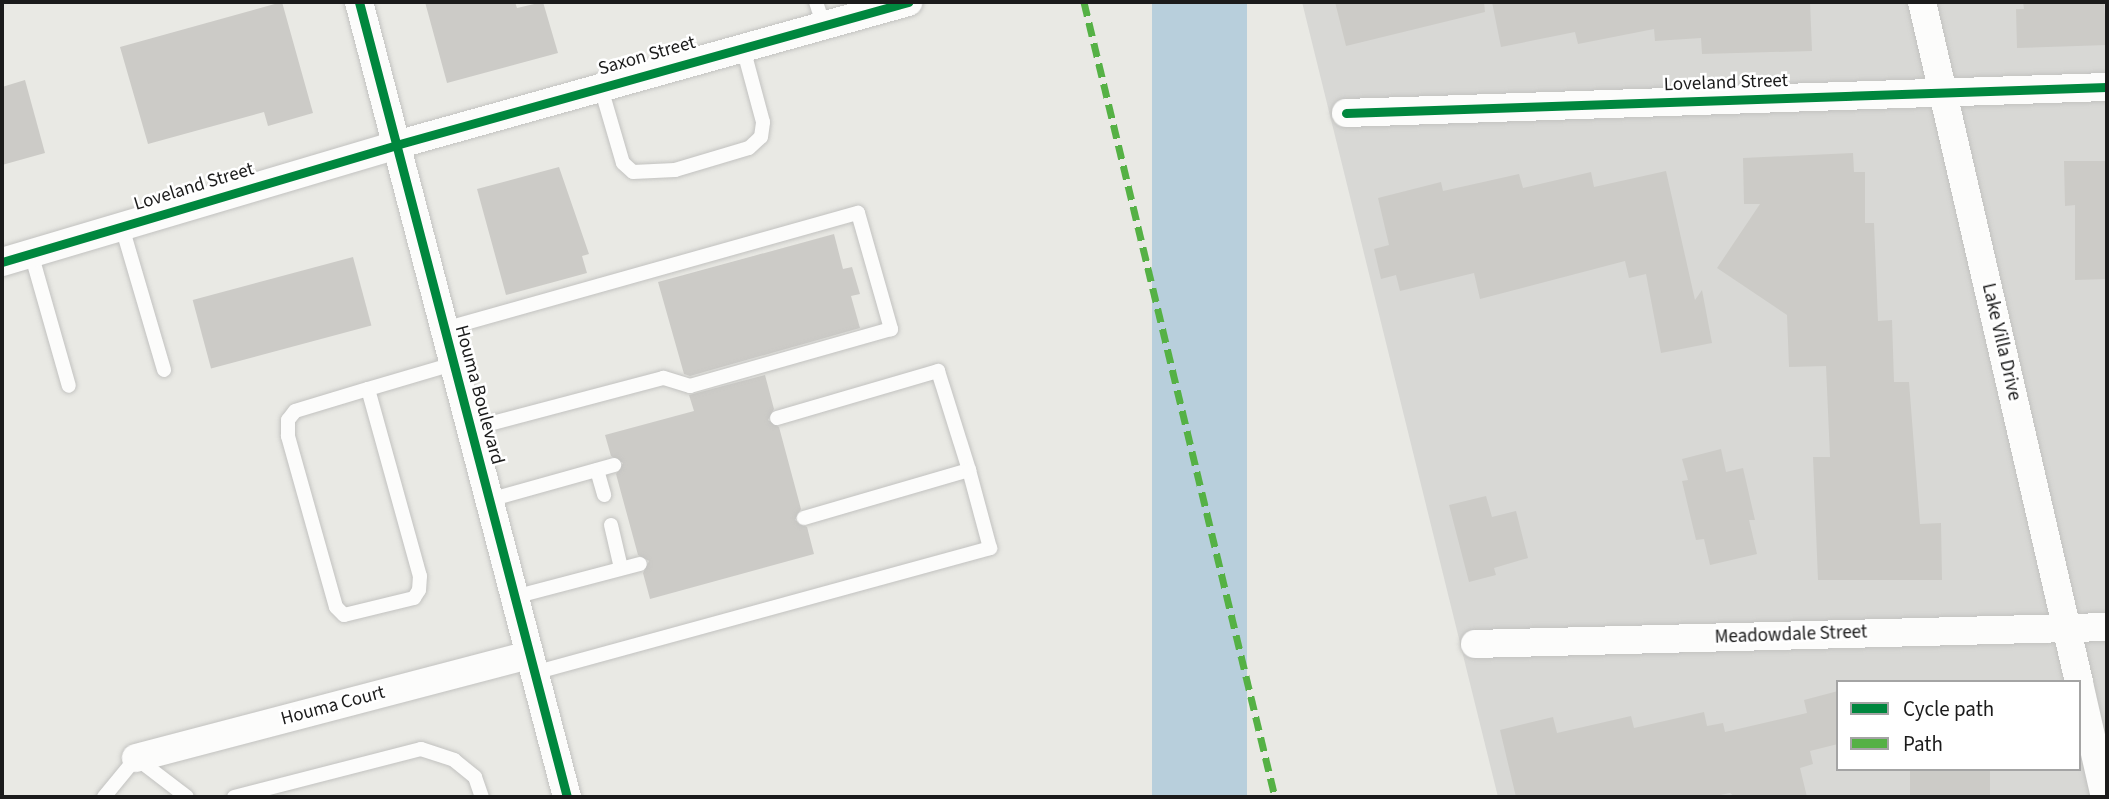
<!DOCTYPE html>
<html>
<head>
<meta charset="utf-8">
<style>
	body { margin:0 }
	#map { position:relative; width:2109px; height:799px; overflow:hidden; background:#e9e9e4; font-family:"Source Sans 3",sans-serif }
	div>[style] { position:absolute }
	.residential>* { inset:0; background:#d8d8d5 }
	.water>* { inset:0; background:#b8cfdc; transform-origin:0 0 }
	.building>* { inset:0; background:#cccbc7; transform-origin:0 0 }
	.roads { filter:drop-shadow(0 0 2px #c2c2c0) drop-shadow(0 0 2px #c2c2c0) }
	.lane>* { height:14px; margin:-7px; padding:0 7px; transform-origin:7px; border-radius:7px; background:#fcfcfb }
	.street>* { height:28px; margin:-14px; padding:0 14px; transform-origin:14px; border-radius:14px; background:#fcfcfb }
	.quiet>* { height:7px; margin-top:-3.5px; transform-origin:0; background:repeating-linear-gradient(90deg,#55b145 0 14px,transparent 0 21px) }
	.cycleway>* { height:9px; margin:-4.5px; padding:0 4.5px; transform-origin:4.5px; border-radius:4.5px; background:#00873e }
	span { translate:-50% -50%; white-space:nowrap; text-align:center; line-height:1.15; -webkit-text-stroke:5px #fff; paint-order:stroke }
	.street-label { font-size:19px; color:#1b1b1b }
	.frame { position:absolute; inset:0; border:4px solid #1b1b1b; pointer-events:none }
	.legend { position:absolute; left:1836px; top:680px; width:245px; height:91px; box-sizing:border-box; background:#fff; border:2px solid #a4a4a4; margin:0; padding:9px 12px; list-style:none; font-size:21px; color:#1b1b1b }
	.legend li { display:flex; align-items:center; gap:14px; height:35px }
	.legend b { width:35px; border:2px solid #a4a4a4 }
</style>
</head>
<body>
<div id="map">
	<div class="residential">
		<div style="clip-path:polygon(evenodd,1302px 2px,2107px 2px,2107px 797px,1498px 797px,1302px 2px,1838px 682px,2079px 682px,2079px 769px,1838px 769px,1838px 682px)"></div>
	</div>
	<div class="water">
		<div style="left:1152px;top:2px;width:95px;height:819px"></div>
	</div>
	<div class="building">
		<div style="clip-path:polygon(282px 2px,313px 113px,268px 126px,264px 112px,148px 144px,120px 47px)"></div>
		<div style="clip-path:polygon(425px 2px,515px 2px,517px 8px,543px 2px,558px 53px,447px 83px)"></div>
		<div style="clip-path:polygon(1335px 2px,1484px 2px,1485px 12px,1346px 46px)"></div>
		<div style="clip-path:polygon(1492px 2px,1810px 2px,1812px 51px,1702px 54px,1701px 38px,1655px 41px,1654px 29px,1578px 44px,1575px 32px,1501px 47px)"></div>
		<div style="clip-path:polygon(2023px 2px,2104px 2px,2107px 45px,2017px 48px,2016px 9px,2024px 9px)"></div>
		<div style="clip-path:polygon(25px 80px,45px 153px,2px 165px,2px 87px)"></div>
		<div style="clip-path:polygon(1853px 153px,1854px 172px,1865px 172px,1865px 223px,1874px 223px,1878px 321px,1892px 320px,1894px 382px,1909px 382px,1920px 524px,1941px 523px,1942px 580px,1818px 580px,1813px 457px,1830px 457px,1826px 366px,1789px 367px,1787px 315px,1717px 268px,1760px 204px,1744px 204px,1743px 158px)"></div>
		<div style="clip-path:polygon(2064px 161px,2107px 161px,2107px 279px,2075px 280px,2075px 205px,2065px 206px)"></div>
		<div style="clip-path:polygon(559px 167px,589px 254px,582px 256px,587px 273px,506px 295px,477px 189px)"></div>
		<div style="clip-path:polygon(1666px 171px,1695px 300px,1702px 290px,1712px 343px,1661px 353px,1646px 274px,1629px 278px,1625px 261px,1480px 299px,1474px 273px,1400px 291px,1396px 275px,1381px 279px,1374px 249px,1389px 245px,1378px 198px,1441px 182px,1443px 191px,1519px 174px,1523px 188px,1591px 172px,1594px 187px)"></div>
		<div style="clip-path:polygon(834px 234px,843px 269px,852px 267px,860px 294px,851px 296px,860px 328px,690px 376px,684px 374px,658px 282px)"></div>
		<div style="left:353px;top:257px;width:71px;height:166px;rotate:75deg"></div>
		<div style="clip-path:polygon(765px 375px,774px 409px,768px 420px,779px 427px,801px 509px,795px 520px,807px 527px,814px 554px,650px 599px,643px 573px,649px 561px,638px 555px,616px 474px,623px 463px,611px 456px,605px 435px,694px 411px,689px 395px)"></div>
		<div style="clip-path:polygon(1721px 449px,1726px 472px,1743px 468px,1755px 520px,1749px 520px,1757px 554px,1710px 565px,1704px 539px,1696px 540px,1682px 481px,1688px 480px,1682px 459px)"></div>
		<div style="clip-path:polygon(1486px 496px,1492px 517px,1516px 511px,1528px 558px,1494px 568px,1496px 575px,1469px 582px,1449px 505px)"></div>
		<div style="clip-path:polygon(1838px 691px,1838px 744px,1810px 751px,1813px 764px,1800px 768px,1807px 797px,1735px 797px,1730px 793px,1710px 797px,1516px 797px,1500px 730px,1553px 717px,1557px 733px,1631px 716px,1634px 728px,1704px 712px,1707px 726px,1723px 723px,1725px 732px,1807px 713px,1804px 700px)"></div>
		<div style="left:1910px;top:769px;width:80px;height:28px"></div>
	</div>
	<div class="roads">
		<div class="lane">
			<div style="left:816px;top:2px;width:25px;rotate:72deg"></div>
			<div style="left:601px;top:88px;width:78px;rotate:73.7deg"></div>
			<div style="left:623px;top:163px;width:13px;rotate:42deg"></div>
			<div style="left:633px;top:172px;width:42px;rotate:-2.7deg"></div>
			<div style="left:675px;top:170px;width:77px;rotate:-16.6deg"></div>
			<div style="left:749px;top:148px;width:16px;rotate:-43deg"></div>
			<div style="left:761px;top:137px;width:15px;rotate:-82deg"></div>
			<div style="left:763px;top:122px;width:77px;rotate:-105.1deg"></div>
			<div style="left:122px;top:227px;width:149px;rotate:73.6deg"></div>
			<div style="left:31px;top:253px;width:138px;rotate:74.1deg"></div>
			<div style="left:444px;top:329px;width:430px;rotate:-15.7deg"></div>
			<div style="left:858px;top:213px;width:121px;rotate:74.1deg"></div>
			<div style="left:891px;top:329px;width:209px;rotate:164.2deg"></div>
			<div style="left:690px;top:386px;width:28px;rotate:-163deg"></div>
			<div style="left:663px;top:378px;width:200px;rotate:165.2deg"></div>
			<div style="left:368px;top:389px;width:194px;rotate:74.5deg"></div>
			<div style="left:420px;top:576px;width:14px;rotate:94deg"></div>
			<div style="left:419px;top:590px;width:9px;rotate:122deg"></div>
			<div style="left:414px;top:598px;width:72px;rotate:166.3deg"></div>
			<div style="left:344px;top:615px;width:11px;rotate:-135deg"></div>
			<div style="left:336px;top:607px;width:178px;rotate:-105.7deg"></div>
			<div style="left:288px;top:436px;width:16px;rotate:-90deg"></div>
			<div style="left:288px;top:420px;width:11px;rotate:-52deg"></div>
			<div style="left:295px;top:411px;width:76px;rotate:-16.8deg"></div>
			<div style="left:368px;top:389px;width:89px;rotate:-16.4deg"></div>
			<div style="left:777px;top:418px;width:168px;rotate:-16.3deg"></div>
			<div style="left:938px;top:371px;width:104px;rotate:72.6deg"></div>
			<div style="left:969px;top:470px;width:172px;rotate:163.8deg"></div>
			<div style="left:597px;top:470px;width:26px;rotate:74deg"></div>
			<div style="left:489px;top:500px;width:130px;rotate:-15.6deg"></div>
			<div style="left:611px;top:525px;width:44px;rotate:76.9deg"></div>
			<div style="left:514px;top:597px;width:130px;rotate:-14.7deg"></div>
			<div style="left:534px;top:673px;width:473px;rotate:-15.3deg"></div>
			<div style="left:990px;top:548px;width:81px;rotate:-105.1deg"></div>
			<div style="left:104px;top:797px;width:50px;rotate:-50.6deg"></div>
			<div style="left:136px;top:758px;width:64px;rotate:37.4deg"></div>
			<div style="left:234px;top:797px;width:193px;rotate:-14.4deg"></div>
			<div style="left:421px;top:749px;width:35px;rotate:18deg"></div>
			<div style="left:454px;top:760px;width:27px;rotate:39deg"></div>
			<div style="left:475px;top:777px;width:21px;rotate:71deg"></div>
		</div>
		<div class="street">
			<div style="left:359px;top:2px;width:822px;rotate:75.34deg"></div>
			<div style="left:1922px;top:2px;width:698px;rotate:77deg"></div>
			<div style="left:1346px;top:113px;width:761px;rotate:-1.96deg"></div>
			<div style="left:2px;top:262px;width:411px;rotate:-16.5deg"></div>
			<div style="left:396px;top:145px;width:532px;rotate:-15.6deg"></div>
			<div style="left:1475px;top:644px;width:632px;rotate:-1.54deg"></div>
			<div style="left:2079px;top:683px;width:117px;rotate:77.2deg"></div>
			<div style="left:136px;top:758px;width:406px;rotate:-14.7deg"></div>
		</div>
	</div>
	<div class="quiet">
		<div style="left:1084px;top:2px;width:818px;rotate:76.49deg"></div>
	</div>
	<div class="cycleway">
		<div style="left:359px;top:2px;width:822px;rotate:75.34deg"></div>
		<div style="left:1346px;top:113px;width:761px;rotate:-1.96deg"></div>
		<div style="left:2px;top:262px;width:411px;rotate:-16.5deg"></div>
		<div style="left:396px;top:145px;width:532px;rotate:-15.6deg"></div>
	</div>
	<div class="street-label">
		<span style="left:647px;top:56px;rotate:-16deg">Saxon Street</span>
		<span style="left:1726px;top:83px;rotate:-2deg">Loveland Street</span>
		<span style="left:194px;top:187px;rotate:-17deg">Loveland Street</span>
		<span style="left:2001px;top:342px;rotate:77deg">Lake Villa Drive</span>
		<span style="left:479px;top:395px;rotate:75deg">Houma Boulevard</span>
		<span style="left:1791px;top:635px;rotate:-2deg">Meadowdale Street</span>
		<span style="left:333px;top:706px;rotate:-15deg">Houma Court</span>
	</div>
	<div class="frame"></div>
	<ul class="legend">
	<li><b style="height:9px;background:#00873e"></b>Cycle path</li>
	<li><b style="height:9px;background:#55b145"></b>Path</li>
	</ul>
</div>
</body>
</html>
